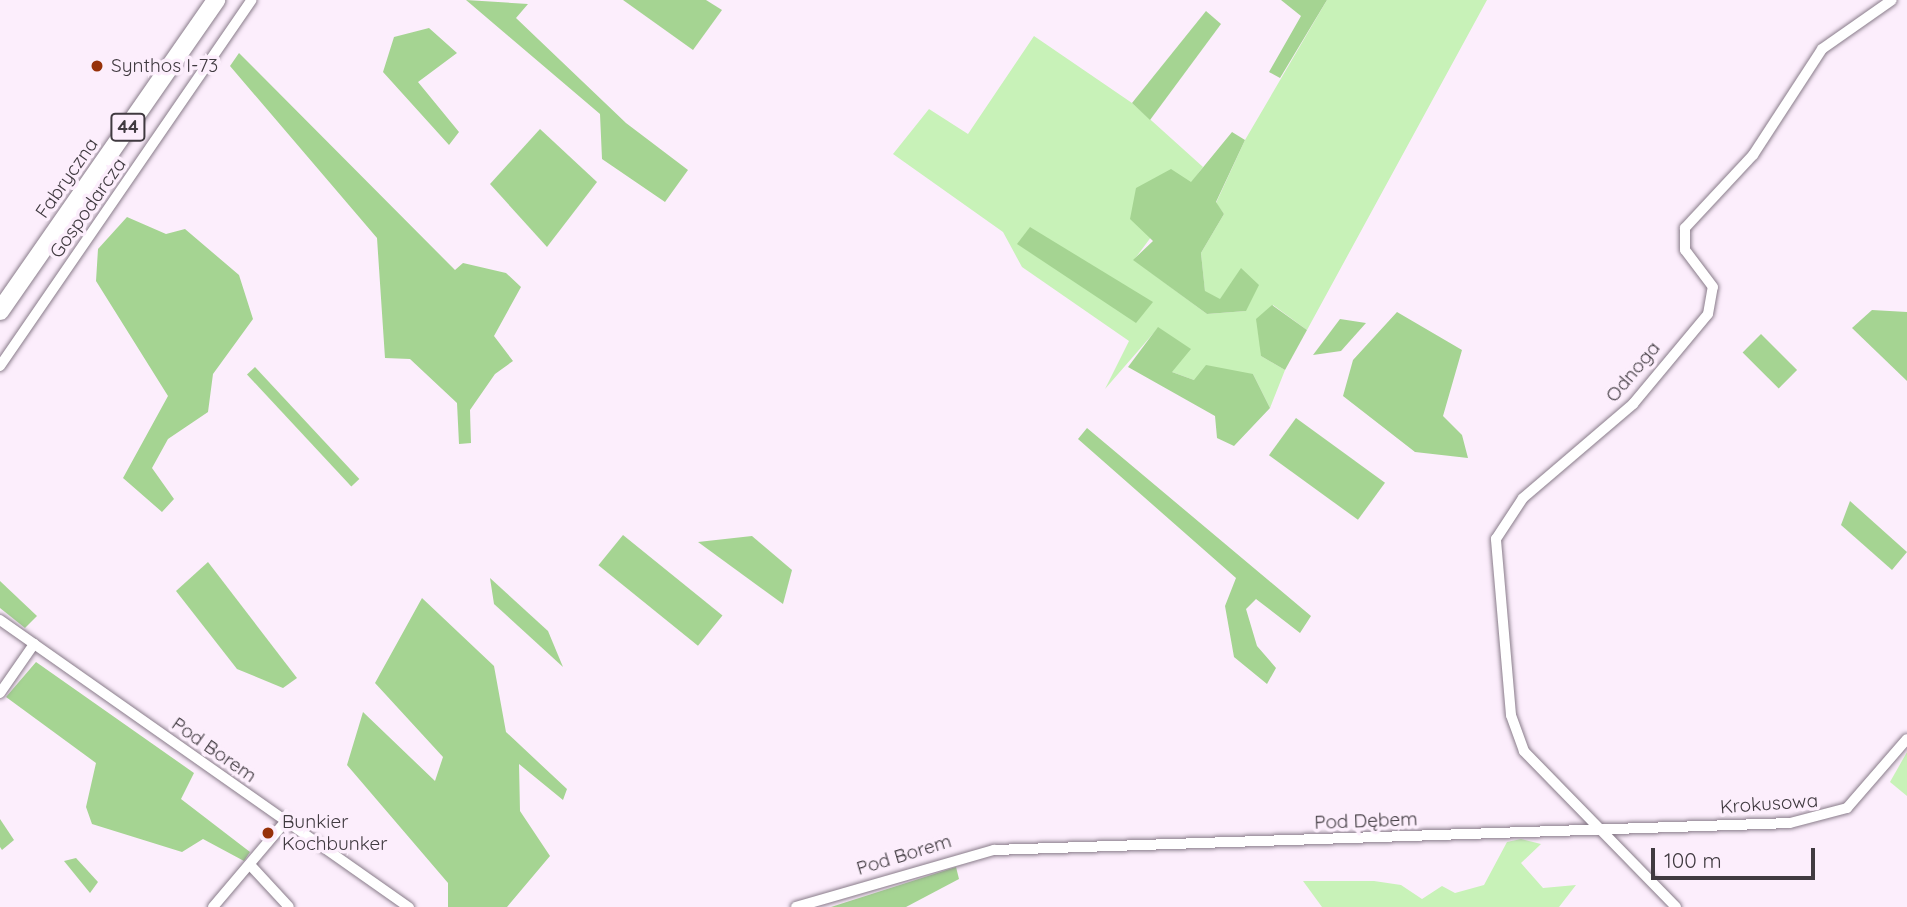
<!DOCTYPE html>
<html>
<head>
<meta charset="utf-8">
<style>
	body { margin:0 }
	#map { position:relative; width:1907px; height:907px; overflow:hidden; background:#fceefc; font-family:Quicksand,sans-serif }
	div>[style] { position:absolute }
	.green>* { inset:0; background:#c8f2b8 }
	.forest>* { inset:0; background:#a5d492; transform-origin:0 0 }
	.roads { filter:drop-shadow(0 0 2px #897c8a) drop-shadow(0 0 2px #897c8a) }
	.street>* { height:10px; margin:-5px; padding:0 5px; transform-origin:5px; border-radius:5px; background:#fff }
	.primary>* { height:18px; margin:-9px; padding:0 9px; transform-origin:9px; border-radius:9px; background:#fff }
	.dots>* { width:19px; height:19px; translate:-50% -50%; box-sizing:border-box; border:4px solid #fceefc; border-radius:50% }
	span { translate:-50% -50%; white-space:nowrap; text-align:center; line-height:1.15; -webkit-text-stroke:7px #fceefc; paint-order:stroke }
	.shield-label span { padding:2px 5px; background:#fceefc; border:2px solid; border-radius:5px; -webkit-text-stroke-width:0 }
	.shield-label { font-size:18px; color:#403a40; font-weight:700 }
	.poi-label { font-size:19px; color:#403a40 }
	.left { translate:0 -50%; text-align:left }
	.street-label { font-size:19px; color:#403a40 }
	.scale { position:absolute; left:1651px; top:848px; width:164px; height:32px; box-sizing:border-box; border:4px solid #403a40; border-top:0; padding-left:9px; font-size:21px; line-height:24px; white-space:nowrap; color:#403a40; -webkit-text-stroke:5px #fceefc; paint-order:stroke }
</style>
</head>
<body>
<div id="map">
	<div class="green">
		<div style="clip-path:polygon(1327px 0,1487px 0,1307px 330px,1273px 305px,1261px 356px,1285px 370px,1270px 408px,1253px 374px,1194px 380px,1172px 372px,1158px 328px,1105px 389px,1129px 341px,1022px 267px,1003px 232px,893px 154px,929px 109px,968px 134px,1034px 36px,1132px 103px,1203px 167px,1134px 260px,1207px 314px,1246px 311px,1241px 269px,1220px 300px,1205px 292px,1201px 253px,1224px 214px,1216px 203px,1245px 140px)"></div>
		<div style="clip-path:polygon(1907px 752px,1907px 796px,1890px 782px)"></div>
		<div style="clip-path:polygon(1521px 839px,1541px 844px,1521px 863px,1543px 888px,1576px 885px,1559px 907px,1322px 907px,1303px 881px,1374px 881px,1401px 885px,1422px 899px,1442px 886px,1455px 893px,1484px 885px,1507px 842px)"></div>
	</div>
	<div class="forest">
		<div style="clip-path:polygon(466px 0,528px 4px,516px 18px,626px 123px,688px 170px,665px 202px,602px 159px,600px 114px)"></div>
		<div style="clip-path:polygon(623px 0,706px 0,722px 10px,693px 50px)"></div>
		<div style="clip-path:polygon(1281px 0,1327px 0,1280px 78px,1269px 72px,1301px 16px)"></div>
		<div style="clip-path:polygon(1206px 11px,1221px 24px,1150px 120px,1132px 103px)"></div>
		<div style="clip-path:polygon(429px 28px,457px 53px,418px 82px,459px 132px,449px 145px,383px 72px,394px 37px)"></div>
		<div style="clip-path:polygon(239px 53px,455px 270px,463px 263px,506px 273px,521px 287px,494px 336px,513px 361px,495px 374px,470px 410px,471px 443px,459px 444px,457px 403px,410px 359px,385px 358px,377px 238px,230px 66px)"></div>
		<div style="clip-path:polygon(540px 129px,597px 182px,547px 247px,490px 184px)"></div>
		<div style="clip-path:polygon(1232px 132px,1245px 140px,1216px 202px,1224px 214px,1201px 253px,1205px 291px,1220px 299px,1241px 268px,1259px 285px,1246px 311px,1207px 314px,1133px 260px,1153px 241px,1130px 219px,1136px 188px,1171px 169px,1191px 182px)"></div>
		<div style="clip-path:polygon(127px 217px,166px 234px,185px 229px,239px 275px,253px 319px,213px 374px,208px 412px,168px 439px,152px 468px,174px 499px,162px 512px,123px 478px,168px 396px,96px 281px,98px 249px)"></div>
		<div style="clip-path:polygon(1030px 227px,1153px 302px,1136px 323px,1017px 244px)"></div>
		<div style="clip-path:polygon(1272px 305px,1307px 330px,1285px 370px,1261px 356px,1256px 319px)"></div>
		<div style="clip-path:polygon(1872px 310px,1907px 312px,1907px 381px,1852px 328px)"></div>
		<div style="clip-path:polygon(1397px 312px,1462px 350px,1443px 416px,1462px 435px,1468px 458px,1415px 452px,1343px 396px,1353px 360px)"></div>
		<div style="clip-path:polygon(1340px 319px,1366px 323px,1341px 351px,1313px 355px)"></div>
		<div style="clip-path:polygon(1158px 327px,1191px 349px,1172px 372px,1194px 380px,1206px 365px,1253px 374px,1270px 408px,1234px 446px,1217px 438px,1215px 416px,1128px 367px)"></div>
		<div style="left:1761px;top:334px;width:51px;height:26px;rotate:45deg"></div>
		<div style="left:255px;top:367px;width:153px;height:11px;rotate:47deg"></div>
		<div style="left:1296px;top:418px;width:110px;height:46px;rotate:36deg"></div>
		<div style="clip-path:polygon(1087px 428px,1311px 616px,1300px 633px,1256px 599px,1246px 609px,1257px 646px,1276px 668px,1267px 684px,1234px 657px,1225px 606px,1236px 578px,1078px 439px)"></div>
		<div style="clip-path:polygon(1850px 501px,1907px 552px,1892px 570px,1841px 525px)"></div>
		<div style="left:623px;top:535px;width:128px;height:39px;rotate:39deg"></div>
		<div style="clip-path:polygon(752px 536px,792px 570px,783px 604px,698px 542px)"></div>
		<div style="clip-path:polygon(208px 562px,297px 678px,283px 688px,237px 669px,176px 591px)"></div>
		<div style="clip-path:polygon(490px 578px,548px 631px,563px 667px,494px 604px)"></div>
		<div style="clip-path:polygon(0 581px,37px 616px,25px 628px,0 608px)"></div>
		<div style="clip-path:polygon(422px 598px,494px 666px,506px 732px,567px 789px,563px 800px,519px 764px,520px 811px,550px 856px,507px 907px,448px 907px,448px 883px,347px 765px,363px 712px,435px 781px,443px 757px,375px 683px)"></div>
		<div style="clip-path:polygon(36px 662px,194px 773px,181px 799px,250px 852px,244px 861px,203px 839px,182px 852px,92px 824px,86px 807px,96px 763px,6px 697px)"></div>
		<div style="clip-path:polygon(0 819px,14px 840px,2px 850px,0 847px)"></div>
		<div style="clip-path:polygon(76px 858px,98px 882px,90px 893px,64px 861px)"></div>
		<div style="clip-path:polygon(956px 867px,959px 879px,906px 907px,831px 907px)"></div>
	</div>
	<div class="roads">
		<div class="street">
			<div style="left:0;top:366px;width:444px;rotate:-55.5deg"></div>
			<div style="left:0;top:620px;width:500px;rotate:35.1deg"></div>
			<div style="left:0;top:693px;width:60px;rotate:-55.2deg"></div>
			<div style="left:252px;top:867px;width:54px;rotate:47.2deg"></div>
			<div style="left:213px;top:907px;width:113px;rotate:-49.7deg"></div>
			<div style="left:796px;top:907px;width:206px;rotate:-16.1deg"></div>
			<div style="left:994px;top:850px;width:796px;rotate:-1.94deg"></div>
			<div style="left:1790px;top:823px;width:59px;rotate:-14.7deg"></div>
			<div style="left:1847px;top:808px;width:91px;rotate:-49deg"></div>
			<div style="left:1676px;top:907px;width:218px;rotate:-134.3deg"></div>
			<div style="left:1524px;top:751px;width:38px;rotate:-110deg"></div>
			<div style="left:1511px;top:715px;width:177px;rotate:-94.9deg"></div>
			<div style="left:1496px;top:539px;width:49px;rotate:-56.6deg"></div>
			<div style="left:1523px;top:498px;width:145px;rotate:-40.5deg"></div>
			<div style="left:1633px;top:404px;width:117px;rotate:-50.2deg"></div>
			<div style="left:1708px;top:314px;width:27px;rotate:-80deg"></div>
			<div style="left:1713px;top:287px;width:46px;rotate:-127.1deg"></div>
			<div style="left:1685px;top:250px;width:22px;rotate:-90deg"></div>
			<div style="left:1685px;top:228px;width:100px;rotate:-47deg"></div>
			<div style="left:1753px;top:155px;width:126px;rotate:-56.9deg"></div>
			<div style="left:1822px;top:49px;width:85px;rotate:-35deg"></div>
		</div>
		<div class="primary">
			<div style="left:0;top:311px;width:379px;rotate:-55.2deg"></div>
		</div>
	</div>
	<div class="dots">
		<div style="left:97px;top:66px;background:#973109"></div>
		<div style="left:268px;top:833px;background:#973109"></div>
	</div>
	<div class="shield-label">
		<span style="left:128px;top:127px">44</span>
	</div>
	<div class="poi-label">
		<span class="left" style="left:111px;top:66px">Synthos I-73</span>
		<span class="left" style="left:282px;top:833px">Bunkier<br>Kochbunker</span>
	</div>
	<div class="street-label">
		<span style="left:67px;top:178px;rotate:-55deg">Fabryczna</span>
		<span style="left:88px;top:208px;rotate:-55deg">Gospodarcza</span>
		<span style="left:1633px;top:372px;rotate:-50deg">Odnoga</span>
		<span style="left:214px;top:750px;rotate:35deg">Pod Borem</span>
		<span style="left:1769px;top:804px;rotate:-4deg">Krokusowa</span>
		<span style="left:1366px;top:821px;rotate:-2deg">Pod Dębem</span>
		<span style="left:904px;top:855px;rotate:-17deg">Pod Borem</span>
	</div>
	<div class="scale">100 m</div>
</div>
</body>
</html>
